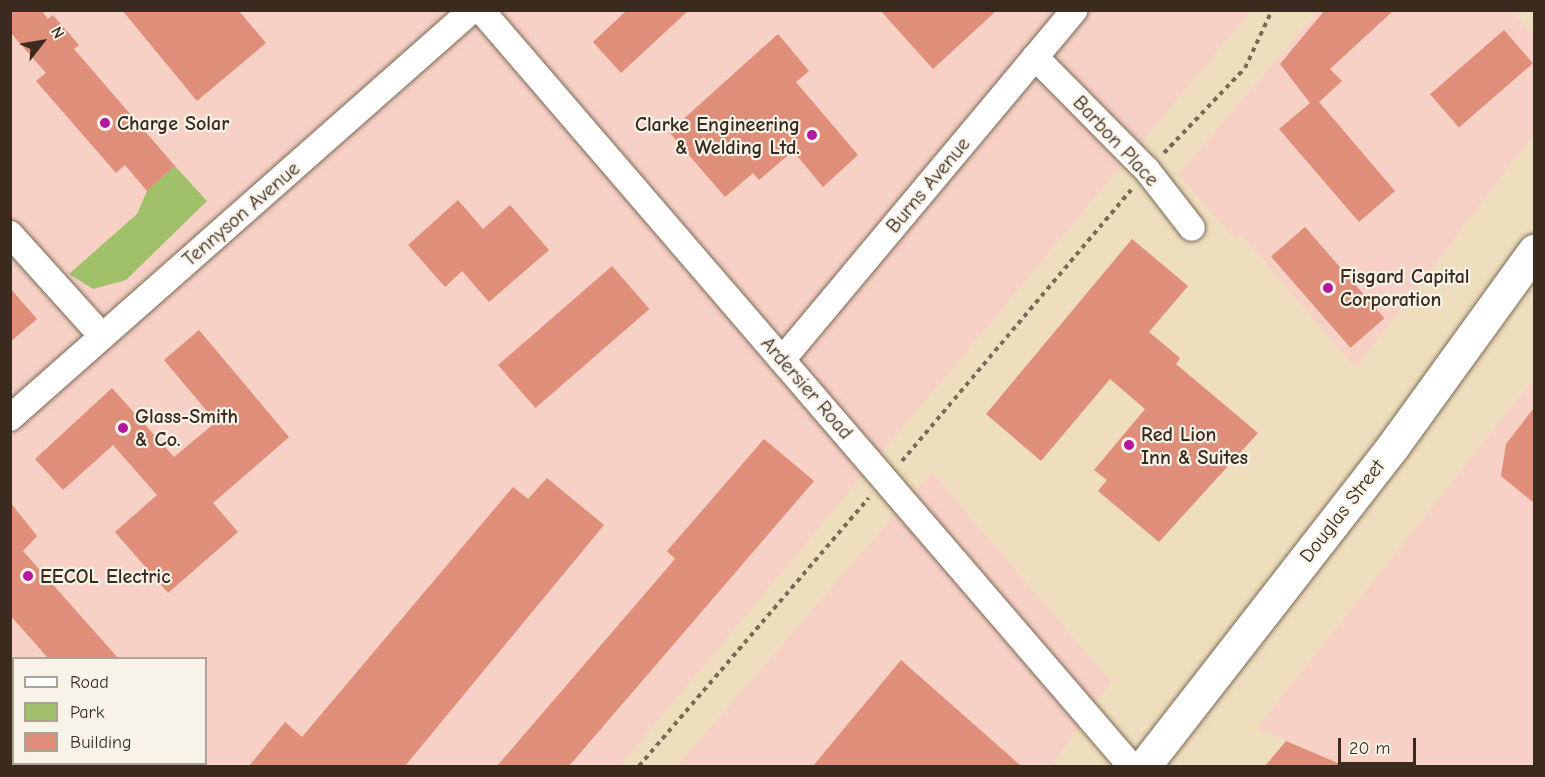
<!DOCTYPE html>
<html>
<head>
<meta charset="utf-8">
<style>
	body { margin:0 }
	#map { position:relative; width:1545px; height:777px; overflow:hidden; background:#efdebd; font-family:"Comic Neue",sans-serif }
	div>[style] { position:absolute }
	.built>* { inset:0; background:#f7d1c6 }
	.green>* { inset:0; background:#a0c069 }
	.building>* { inset:0; background:#df8e7a; transform-origin:0 0 }
	.path>* { height:4px; margin-top:-2px; transform-origin:0; background:repeating-linear-gradient(90deg,#7a6956 0 4.5px,transparent 0 9px) }
	.roads { filter:drop-shadow(0 0 2px #7a6956) drop-shadow(0 0 2px #7a6956) }
	.minor>* { height:26px; margin:-13px; padding:0 13px; transform-origin:13px; border-radius:13px; background:#fff }
	.trunk>* { height:33px; margin:-16.5px; padding:0 16.5px; transform-origin:16.5px; border-radius:16.5px; background:#fff }
	.dots>* { width:16px; height:16px; translate:-50% -50%; box-sizing:border-box; border:3px solid #f7f3e8; border-radius:50% }
	span { translate:-50% -50%; white-space:nowrap; text-align:center; line-height:1.15; -webkit-text-stroke:4.5px #f7f3e8; paint-order:stroke }
	.poi-label { font-size:20px; color:#3b2a1e; font-weight:700 }
	.left { translate:0 -50%; text-align:left }
	.right { translate:-100% -50%; text-align:right }
	.street-label { font-size:20px; color:#3b2a1e }
	.frame { position:absolute; inset:0; border:12px solid #3b2a1e; pointer-events:none }
	.legend { position:absolute; left:12px; top:657px; width:195px; height:108px; box-sizing:border-box; background:#f7f3e8; border:2px solid #aca397; margin:0; padding:8px 10px; list-style:none; font-size:18px; color:#3b2a1e }
	.legend li { display:flex; align-items:center; gap:12px; height:30px }
	.legend b { width:30px; border:2px solid #aca397 }
	.north { position:absolute; left:12px; top:12px; width:60px; height:60px; -webkit-text-stroke:4px #f7f3e8; paint-order:stroke; rotate:59deg; font-size:16px; font-weight:700; line-height:24px; text-align:center; color:#3b2a1e }
	.north::after { content:''; display:block; margin:auto; width:21px; height:27px; background:#3b2a1e; clip-path:polygon(50% 0,100% 100%,50% 72%,0 100%) }
	.scale { position:absolute; left:1338px; top:738px; width:78px; height:27px; box-sizing:border-box; border:3px solid #3b2a1e; border-top:0; padding-left:8px; font-size:18px; line-height:21px; white-space:nowrap; color:#3b2a1e; -webkit-text-stroke:4px #f7f3e8; paint-order:stroke }
</style>
</head>
<body>
<div id="map">
	<div class="built">
		<div style="clip-path:polygon(evenodd,10px 11px,1251px 11px,620px 766px,11px 766px,10px 11px,14px 658px,206px 658px,206px 764px,14px 764px,14px 658px)"></div>
		<div style="clip-path:polygon(1318px 11px,1512px 11px,1534px 36px,1534px 134px,1356px 368px,1240px 234px,1235px 239px,1178px 175px)"></div>
		<div style="clip-path:polygon(1534px 379px,1534px 766px,1346px 766px,1257px 728px)"></div>
		<div style="clip-path:polygon(932px 472px,1111px 682px,1051px 766px,677px 766px)"></div>
	</div>
	<div class="green">
		<div style="clip-path:polygon(175px 166px,207px 201px,126px 280px,93px 289px,69px 274px,137px 214px,147px 191px)"></div>
	</div>
	<div class="building">
		<div style="clip-path:polygon(10px 10px,41px 10px,48px 19px,53px 15px,79px 45px,74px 49px,175px 166px,147px 191px,125px 165px,116px 173px,36px 81px,46px 73px,10px 32px)"></div>
		<div style="clip-path:polygon(122px 10px,238px 10px,266px 43px,197px 101px)"></div>
		<div style="clip-path:polygon(627px 10px,689px 10px,621px 73px,593px 42px)"></div>
		<div style="clip-path:polygon(880px 10px,997px 10px,933px 69px)"></div>
		<div style="clip-path:polygon(1325px 10px,1394px 10px,1330px 69px,1342px 81px,1319px 102px,1395px 191px,1359px 222px,1279px 129px,1310px 103px,1280px 64px)"></div>
		<div style="left:1504px;top:30px;width:44px;height:98px;rotate:49deg"></div>
		<div style="clip-path:polygon(778px 34px,809px 71px,796px 82px,858px 155px,823px 187px,793px 151px,759px 180px,753px 173px,725px 197px,669px 132px)"></div>
		<div style="clip-path:polygon(458px 200px,483px 229px,510px 205px,549px 250px,489px 302px,462px 271px,445px 287px,408px 245px)"></div>
		<div style="left:1305px;top:227px;width:121px;height:45px;rotate:49deg"></div>
		<div style="clip-path:polygon(1132px 239px,1188px 286px,1149px 332px,1180px 358px,1176px 364px,1258px 433px,1159px 542px,1098px 491px,1107px 480px,1094px 470px,1145px 409px,1110px 379px,1041px 461px,986px 414px)"></div>
		<div style="left:612px;top:266px;width:57px;height:151px;rotate:49deg"></div>
		<div style="clip-path:polygon(10px 288px,37px 319px,10px 342px)"></div>
		<div style="clip-path:polygon(199px 330px,289px 437px,213px 503px,238px 532px,168px 593px,115px 532px,157px 495px,113px 445px,63px 490px,35px 459px,112px 388px,174px 457px,216px 422px,164px 360px)"></div>
		<div style="clip-path:polygon(1534px 408px,1534px 503px,1501px 476px,1506px 444px)"></div>
		<div style="clip-path:polygon(764px 439px,814px 481px,569px 766px,497px 766px,675px 559px,667px 551px)"></div>
		<div style="clip-path:polygon(547px 478px,604px 525px,405px 766px,249px 766px,285px 722px,302px 737px,513px 487px,528px 499px)"></div>
		<div style="clip-path:polygon(10px 502px,37px 536px,23px 551px,118px 658px,48px 658px,10px 615px)"></div>
		<div style="clip-path:polygon(901px 660px,1021px 766px,813px 766px)"></div>
		<div style="clip-path:polygon(1286px 741px,1345px 766px,1265px 766px)"></div>
	</div>
	<div class="path">
		<div style="left:1164px;top:153px;width:117px;rotate:-46.4deg"></div>
		<div style="left:1245px;top:68px;width:64px;rotate:-65deg"></div>
		<div style="left:902px;top:461px;width:355px;rotate:-49.8deg"></div>
		<div style="left:639px;top:766px;width:353px;rotate:-49.4deg"></div>
	</div>
	<div class="roads">
		<div class="minor">
			<div style="left:481px;top:10px;width:997px;rotate:49.31deg"></div>
			<div style="left:1035px;top:57px;width:159px;rotate:45.3deg"></div>
			<div style="left:1147px;top:170px;width:73px;rotate:52.2deg"></div>
			<div style="left:10px;top:234px;width:137px;rotate:48deg"></div>
			<div style="left:782px;top:360px;width:456px;rotate:-50.1deg"></div>
			<div style="left:10px;top:418px;width:616px;rotate:-41.45deg"></div>
			<div style="left:10px;top:695px;width:5px;rotate:37deg"></div>
			<div style="left:70px;top:764px;width:4px;rotate:34deg"></div>
		</div>
		<div class="trunk">
			<div style="left:1144px;top:766px;width:405px;rotate:-52.1deg"></div>
			<div style="left:1393px;top:446px;width:241px;rotate:-54.1deg"></div>
		</div>
	</div>
	<div class="dots">
		<div style="left:105px;top:123px;background:#b5179e"></div>
		<div style="left:812px;top:135px;background:#b5179e"></div>
		<div style="left:1328px;top:288px;background:#b5179e"></div>
		<div style="left:123px;top:428px;background:#b5179e"></div>
		<div style="left:1129px;top:445px;background:#b5179e"></div>
		<div style="left:28px;top:576px;background:#b5179e"></div>
	</div>
	<div class="poi-label">
		<span class="left" style="left:117px;top:123px">Charge Solar</span>
		<span class="right" style="left:800px;top:136px">Clarke Engineering<br>&amp; Welding Ltd.</span>
		<span class="left" style="left:1340px;top:288px">Fisgard Capital<br>Corporation</span>
		<span class="left" style="left:135px;top:428px">Glass-Smith<br>&amp; Co.</span>
		<span class="left" style="left:1141px;top:446px">Red Lion<br>Inn &amp; Suites</span>
		<span class="left" style="left:40px;top:576px">EECOL Electric</span>
	</div>
	<div class="street-label">
		<span style="left:1116px;top:141px;rotate:47deg">Barbon Place</span>
		<span style="left:928px;top:185px;rotate:-50deg">Burns Avenue</span>
		<span style="left:241px;top:214px;rotate:-41deg">Tennyson Avenue</span>
		<span style="left:807px;top:388px;rotate:49deg">Ardersier Road</span>
		<span style="left:1342px;top:511px;rotate:-52deg">Douglas Street</span>
	</div>
	<div class="frame"></div>
	<ul class="legend">
	<li><b style="height:8px;background:#fff"></b>Road</li>
	<li><b style="height:16px;background:#a0c069"></b>Park</li>
	<li><b style="height:16px;background:#df8e7a"></b>Building</li>
	</ul>
	<div class="north">N</div>
	<div class="scale">20 m</div>
</div>
</body>
</html>
